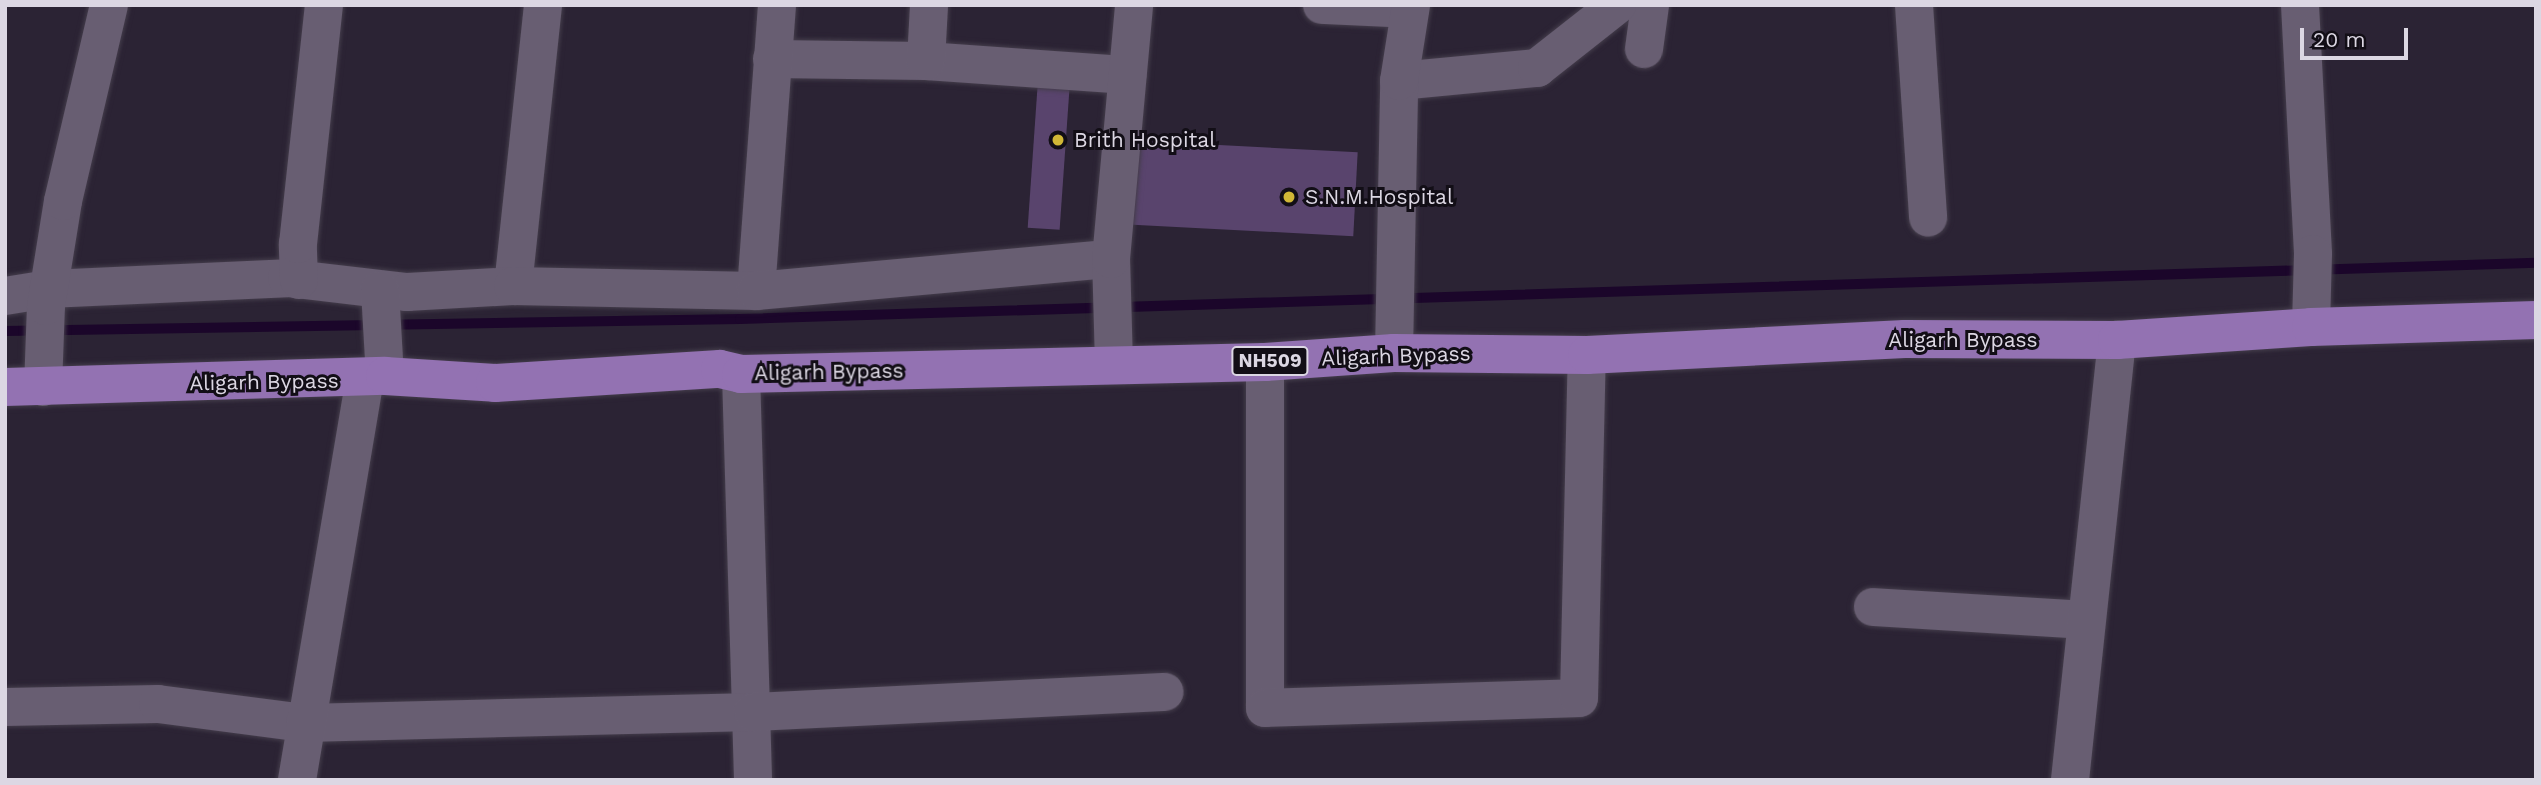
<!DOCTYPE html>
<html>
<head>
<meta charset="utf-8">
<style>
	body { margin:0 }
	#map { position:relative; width:2541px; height:785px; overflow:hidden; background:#2b2334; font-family:"Work Sans",sans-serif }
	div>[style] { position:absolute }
	.stream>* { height:10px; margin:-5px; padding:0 5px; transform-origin:5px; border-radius:5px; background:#1b062a }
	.building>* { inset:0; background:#59446d; transform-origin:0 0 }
	.roads { filter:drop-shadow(0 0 2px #443d4b) drop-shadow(0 0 2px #443d4b) }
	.minor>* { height:38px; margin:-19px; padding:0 19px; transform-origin:19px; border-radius:19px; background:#685e72 }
	.tertiary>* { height:38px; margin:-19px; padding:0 19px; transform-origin:19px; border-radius:19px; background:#685e72 }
	.trunk>* { height:38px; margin:-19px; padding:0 19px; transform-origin:19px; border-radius:19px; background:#9372b2 }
	.dots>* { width:19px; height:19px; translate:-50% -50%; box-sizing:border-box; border:4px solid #120e16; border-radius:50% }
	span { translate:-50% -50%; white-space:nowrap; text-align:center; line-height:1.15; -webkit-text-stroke:6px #120e16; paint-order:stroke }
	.shield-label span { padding:2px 5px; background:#120e16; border:2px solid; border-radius:5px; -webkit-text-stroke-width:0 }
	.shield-label { font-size:19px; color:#dcd7e3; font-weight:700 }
	.poi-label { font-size:21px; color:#dcd7e3 }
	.left { translate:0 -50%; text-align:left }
	.street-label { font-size:21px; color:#dcd7e3 }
	.frame { position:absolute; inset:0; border:7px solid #dcd7e3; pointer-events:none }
	.scale { position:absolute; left:2300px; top:28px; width:108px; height:32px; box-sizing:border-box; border:4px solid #dcd7e3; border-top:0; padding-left:9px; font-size:21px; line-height:24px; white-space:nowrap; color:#dcd7e3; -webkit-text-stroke:5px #120e16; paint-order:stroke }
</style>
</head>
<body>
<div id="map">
	<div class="stream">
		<div style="left:5px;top:331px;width:735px;rotate:-0.94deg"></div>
		<div style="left:740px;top:319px;width:1797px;rotate:-1.79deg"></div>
	</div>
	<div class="building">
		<div style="left:1038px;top:80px;width:32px;height:148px;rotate:4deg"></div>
		<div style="left:1123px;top:140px;width:235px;height:84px;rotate:3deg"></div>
	</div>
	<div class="roads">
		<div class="minor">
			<div style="left:1322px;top:5px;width:88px;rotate:2.6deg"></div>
			<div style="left:1914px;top:5px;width:213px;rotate:86.2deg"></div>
			<div style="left:2300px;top:5px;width:249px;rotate:87deg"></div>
			<div style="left:2313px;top:254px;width:73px;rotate:91.6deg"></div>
			<div style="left:1644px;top:49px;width:44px;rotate:-82.2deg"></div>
			<div style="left:772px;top:59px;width:154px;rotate:0.7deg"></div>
			<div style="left:926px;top:61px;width:202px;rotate:4deg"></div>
			<div style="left:926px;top:61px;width:56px;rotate:-86.9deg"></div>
			<div style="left:1399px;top:81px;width:139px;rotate:-5.4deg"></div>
			<div style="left:1537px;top:68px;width:102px;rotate:-38.2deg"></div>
			<div style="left:513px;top:286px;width:283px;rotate:-83.9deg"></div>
			<div style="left:756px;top:291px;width:287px;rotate:-85.8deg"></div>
			<div style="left:5px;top:296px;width:44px;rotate:-9.2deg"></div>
			<div style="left:48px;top:289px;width:239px;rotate:-2.6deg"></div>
			<div style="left:287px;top:278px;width:121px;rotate:6.7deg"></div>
			<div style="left:407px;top:292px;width:106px;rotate:-3.2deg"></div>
			<div style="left:513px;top:286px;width:243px;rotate:1.2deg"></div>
			<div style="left:756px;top:291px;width:356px;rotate:-5.2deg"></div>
			<div style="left:1394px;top:353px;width:272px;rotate:-88.9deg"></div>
			<div style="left:1399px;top:81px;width:77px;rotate:-81deg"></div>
			<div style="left:1265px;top:362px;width:346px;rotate:90deg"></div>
			<div style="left:1265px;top:708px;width:314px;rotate:-1.8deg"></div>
			<div style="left:1579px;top:698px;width:343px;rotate:-88.7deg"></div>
			<div style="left:1114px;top:364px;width:105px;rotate:-91.6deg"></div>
			<div style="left:1111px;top:259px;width:255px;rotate:-84.8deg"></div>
			<div style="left:741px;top:374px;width:406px;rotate:88.3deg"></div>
			<div style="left:43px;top:387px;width:81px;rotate:-87.9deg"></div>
			<div style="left:46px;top:306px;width:106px;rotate:-80.8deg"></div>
			<div style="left:63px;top:201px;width:201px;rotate:-76.8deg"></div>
			<div style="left:1873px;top:607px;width:211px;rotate:3.5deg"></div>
			<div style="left:5px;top:707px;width:153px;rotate:-1.1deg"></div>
			<div style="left:158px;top:704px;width:148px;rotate:7.4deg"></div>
			<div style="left:305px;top:723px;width:448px;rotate:-1.4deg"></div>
			<div style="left:753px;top:712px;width:412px;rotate:-2.8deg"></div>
			<div style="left:297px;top:780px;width:407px;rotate:-80.4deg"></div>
			<div style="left:2070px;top:780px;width:443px;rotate:-83.9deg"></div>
		</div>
		<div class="tertiary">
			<div style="left:299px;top:280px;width:36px;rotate:-92deg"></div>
			<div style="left:298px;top:244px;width:240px;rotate:-83.8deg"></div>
			<div style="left:380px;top:290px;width:86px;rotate:86.7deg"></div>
		</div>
		<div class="trunk">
			<div style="left:5px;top:387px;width:380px;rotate:-1.7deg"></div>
			<div style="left:385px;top:376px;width:110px;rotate:3.6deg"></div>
			<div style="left:495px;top:383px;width:225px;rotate:-3.6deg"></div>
			<div style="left:720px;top:369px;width:22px;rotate:13deg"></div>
			<div style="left:741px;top:374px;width:524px;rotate:-1.31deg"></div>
			<div style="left:1265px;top:362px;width:129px;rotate:-4deg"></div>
			<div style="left:1394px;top:353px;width:193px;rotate:0.6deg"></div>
			<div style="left:1587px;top:355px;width:318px;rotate:-2.9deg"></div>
			<div style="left:1905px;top:339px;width:212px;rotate:0.3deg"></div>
			<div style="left:2117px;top:340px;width:194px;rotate:-3.8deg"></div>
			<div style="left:2311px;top:327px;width:225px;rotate:-1.8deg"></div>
		</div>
	</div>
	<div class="dots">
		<div style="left:1058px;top:140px;background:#d1b736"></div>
		<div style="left:1289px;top:197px;background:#d1b736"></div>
	</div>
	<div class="shield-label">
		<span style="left:1270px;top:361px">NH509</span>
	</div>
	<div class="poi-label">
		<span class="left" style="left:1074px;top:140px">Brith Hospital</span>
		<span class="left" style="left:1305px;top:197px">S.N.M.Hospital</span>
	</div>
	<div class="street-label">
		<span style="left:1963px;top:340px">Aligarh Bypass</span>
		<span style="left:1396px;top:356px;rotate:-2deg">Aligarh Bypass</span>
		<span style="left:829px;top:372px;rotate:-1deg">Aligarh Bypass</span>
		<span style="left:264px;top:382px;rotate:-1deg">Aligarh Bypass</span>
	</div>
	<div class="frame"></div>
	<div class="scale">20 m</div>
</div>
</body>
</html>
